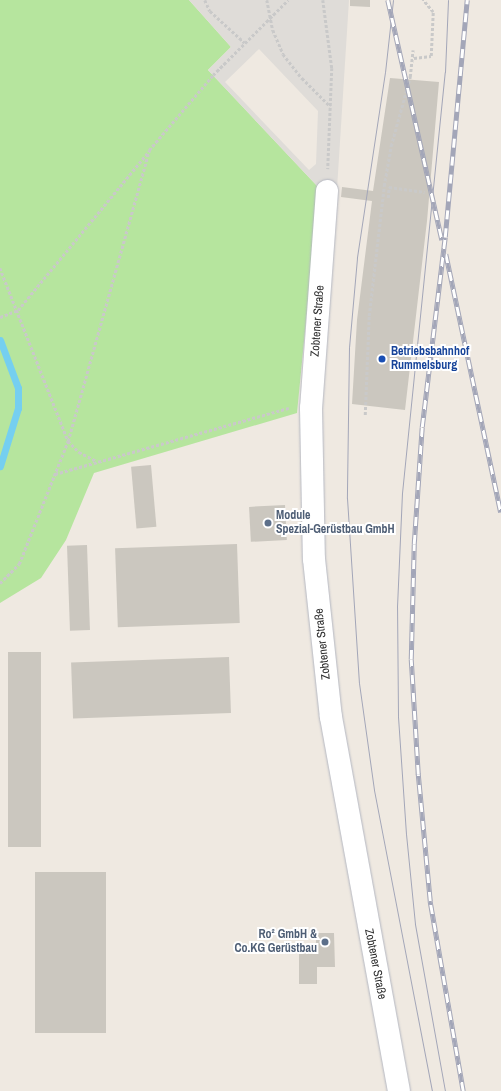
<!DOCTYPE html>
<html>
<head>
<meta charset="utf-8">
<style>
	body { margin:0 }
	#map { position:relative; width:501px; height:1091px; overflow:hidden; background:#efe9e1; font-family:"Archivo Narrow",sans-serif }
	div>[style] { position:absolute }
	.green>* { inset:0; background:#b6e59e }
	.plaza>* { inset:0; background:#dfdcd8 }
	.stream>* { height:7px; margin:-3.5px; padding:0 3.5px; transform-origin:3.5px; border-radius:3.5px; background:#75cff0 }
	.building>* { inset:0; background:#cbc7bf; transform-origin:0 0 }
	.path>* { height:2.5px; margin-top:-1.25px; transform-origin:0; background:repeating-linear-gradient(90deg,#c9c9c9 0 3px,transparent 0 5px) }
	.roads { filter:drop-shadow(0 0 1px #b4b7c1) drop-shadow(0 0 1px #b4b7c1) }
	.minor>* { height:22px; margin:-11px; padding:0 11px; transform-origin:11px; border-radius:11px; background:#fff }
	.tram>* { height:1px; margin:-0.5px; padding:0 0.5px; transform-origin:0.5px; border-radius:0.5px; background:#a3a6b8 }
	.rail>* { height:4.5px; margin-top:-2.25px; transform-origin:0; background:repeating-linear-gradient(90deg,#fff 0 9px,#a3a6b8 0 18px); box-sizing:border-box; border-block:1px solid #a3a6b8 }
	.dots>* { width:11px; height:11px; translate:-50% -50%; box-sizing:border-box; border:2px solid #fff; border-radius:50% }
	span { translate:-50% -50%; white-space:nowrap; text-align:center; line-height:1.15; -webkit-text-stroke:4px #fff; paint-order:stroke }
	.street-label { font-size:12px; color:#2e2e2e }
	.transit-label { font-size:12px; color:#164399; font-weight:700 }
	.left { translate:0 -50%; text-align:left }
	.service-label { font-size:12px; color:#4e5e75; font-weight:700 }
	.right { translate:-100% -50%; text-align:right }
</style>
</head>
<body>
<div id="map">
	<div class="green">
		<div style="clip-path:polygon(0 0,189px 0,231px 47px,208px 70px,319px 188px,297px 413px,94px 473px,66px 540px,41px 578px,0 603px)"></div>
	</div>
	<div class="plaza">
		<div style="clip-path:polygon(evenodd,189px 0,349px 0,337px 189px,318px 197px,319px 188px,208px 70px,231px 47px,189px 0,259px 49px,318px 111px,316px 164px,309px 170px,225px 82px,259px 49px)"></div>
	</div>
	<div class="stream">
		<div style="left:0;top:340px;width:51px;rotate:69.4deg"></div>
		<div style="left:18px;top:388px;width:20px;rotate:90deg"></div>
		<div style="left:18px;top:408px;width:61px;rotate:107.2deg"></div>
	</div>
	<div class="building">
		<div style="clip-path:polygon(350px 0,370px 0,370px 7px,350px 6px)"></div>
		<div style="clip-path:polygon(390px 78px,439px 82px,427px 221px,405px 410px,352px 404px,357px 320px,372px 201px,341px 197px,342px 187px,373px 191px)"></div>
		<div style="left:151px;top:465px;width:62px;height:20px;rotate:85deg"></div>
		<div style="left:285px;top:505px;width:35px;height:36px;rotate:87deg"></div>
		<div style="left:237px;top:544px;width:79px;height:122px;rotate:88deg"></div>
		<div style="left:87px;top:545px;width:85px;height:20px;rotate:88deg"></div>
		<div style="left:8px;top:652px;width:33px;height:195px"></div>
		<div style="left:229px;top:657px;width:56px;height:158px;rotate:88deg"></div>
		<div style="left:106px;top:872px;width:161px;height:71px;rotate:90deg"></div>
		<div style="clip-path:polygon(316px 933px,334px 933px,335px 967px,317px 967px,317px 984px,299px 984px,299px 950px,316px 950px)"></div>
	</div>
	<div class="path">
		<div style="left:205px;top:0;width:12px;rotate:66deg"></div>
		<div style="left:210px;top:11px;width:47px;rotate:42.4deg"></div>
		<div style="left:267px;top:0;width:31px;rotate:79deg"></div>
		<div style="left:273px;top:30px;width:26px;rotate:67deg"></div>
		<div style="left:283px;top:54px;width:31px;rotate:52deg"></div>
		<div style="left:302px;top:78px;width:40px;rotate:45deg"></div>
		<div style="left:323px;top:0;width:69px;rotate:82.5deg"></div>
		<div style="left:332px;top:68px;width:101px;rotate:92.3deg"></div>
		<div style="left:414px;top:58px;width:17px;rotate:-7deg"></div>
		<div style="left:431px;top:56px;width:44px;rotate:-87.4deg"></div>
		<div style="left:433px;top:12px;width:16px;rotate:-130deg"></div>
		<div style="left:388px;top:198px;width:11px;rotate:-85deg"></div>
		<div style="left:389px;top:187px;width:36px;rotate:8deg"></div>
		<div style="left:0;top:268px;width:186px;rotate:68.5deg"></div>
		<div style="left:68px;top:441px;width:16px;rotate:45deg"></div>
		<div style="left:79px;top:452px;width:20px;rotate:27deg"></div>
		<div style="left:0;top:317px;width:19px;rotate:-21deg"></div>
		<div style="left:18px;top:310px;width:206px;rotate:-50.5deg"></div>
		<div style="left:365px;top:415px;width:99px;rotate:-87.7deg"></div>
		<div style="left:369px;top:316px;width:131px;rotate:-83.4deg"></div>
		<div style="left:384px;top:186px;width:41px;rotate:-80.1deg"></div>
		<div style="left:391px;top:146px;width:72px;rotate:-74.6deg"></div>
		<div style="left:410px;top:77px;width:27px;rotate:-84deg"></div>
		<div style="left:55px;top:474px;width:243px;rotate:-15.8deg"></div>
		<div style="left:0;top:583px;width:27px;rotate:-45deg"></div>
		<div style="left:19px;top:564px;width:132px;rotate:-68.3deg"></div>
		<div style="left:68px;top:441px;width:302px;rotate:-74.4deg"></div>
		<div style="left:149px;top:150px;width:99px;rotate:-49.5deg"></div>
		<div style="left:213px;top:75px;width:106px;rotate:-45deg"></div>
	</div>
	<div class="roads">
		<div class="minor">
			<div style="left:327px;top:191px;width:218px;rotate:94.2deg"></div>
			<div style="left:311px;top:408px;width:151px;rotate:88.9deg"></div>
			<div style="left:314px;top:559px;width:159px;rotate:83.9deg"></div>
			<div style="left:331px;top:717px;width:380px;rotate:79.7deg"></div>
		</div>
	</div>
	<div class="tram">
		<div style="left:393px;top:0;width:72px;rotate:96.3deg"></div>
		<div style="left:385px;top:72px;width:188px;rotate:98.6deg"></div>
		<div style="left:357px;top:258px;width:89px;rotate:95.1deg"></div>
		<div style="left:349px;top:347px;width:151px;rotate:90.8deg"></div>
		<div style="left:347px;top:498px;width:185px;rotate:86.3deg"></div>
		<div style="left:359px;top:683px;width:108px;rotate:82deg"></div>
		<div style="left:374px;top:790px;width:307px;rotate:79.1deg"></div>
		<div style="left:445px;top:1091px;width:170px;rotate:-100.2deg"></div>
		<div style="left:415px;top:924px;width:90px;rotate:-95.7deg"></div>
		<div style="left:406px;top:834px;width:118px;rotate:-93.9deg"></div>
		<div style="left:398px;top:716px;width:109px;rotate:-90.5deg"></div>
		<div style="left:397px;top:607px;width:114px;rotate:-87.5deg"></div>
		<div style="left:402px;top:493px;width:423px;rotate:-84.2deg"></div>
		<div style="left:445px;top:72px;width:72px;rotate:-87.6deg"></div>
	</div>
	<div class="rail">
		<div style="left:388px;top:0;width:246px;rotate:77.3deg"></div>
		<div style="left:446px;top:254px;width:264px;rotate:78deg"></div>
		<div style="left:463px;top:1091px;width:193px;rotate:-99.9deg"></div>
		<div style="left:430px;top:901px;width:128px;rotate:-95.4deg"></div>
		<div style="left:418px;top:774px;width:115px;rotate:-93.5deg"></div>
		<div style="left:411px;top:659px;width:115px;rotate:-88.5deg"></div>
		<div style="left:414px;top:544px;width:117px;rotate:-86.1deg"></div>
		<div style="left:422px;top:427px;width:191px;rotate:-83.1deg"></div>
		<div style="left:445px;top:237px;width:238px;rotate:-84.7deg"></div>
	</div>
	<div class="dots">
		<div style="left:382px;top:359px;background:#1a4fb4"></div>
		<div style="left:268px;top:523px;background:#5c6f8a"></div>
		<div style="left:325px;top:942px;background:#5c6f8a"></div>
	</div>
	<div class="street-label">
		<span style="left:318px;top:321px;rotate:-86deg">Zobtener Straße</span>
		<span style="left:323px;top:644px;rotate:-96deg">Zobtener Straße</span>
		<span style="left:375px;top:964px;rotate:79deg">Zobtener Straße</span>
	</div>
	<div class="transit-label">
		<span class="left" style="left:391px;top:359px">Betriebsbahnhof<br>Rummelsburg</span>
	</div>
	<div class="service-label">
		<span class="left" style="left:276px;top:523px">Module<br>Spezial-Gerüstbau GmbH</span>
		<span class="right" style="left:317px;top:942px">Ro² GmbH &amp;<br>Co.KG Gerüstbau</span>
	</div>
</div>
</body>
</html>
